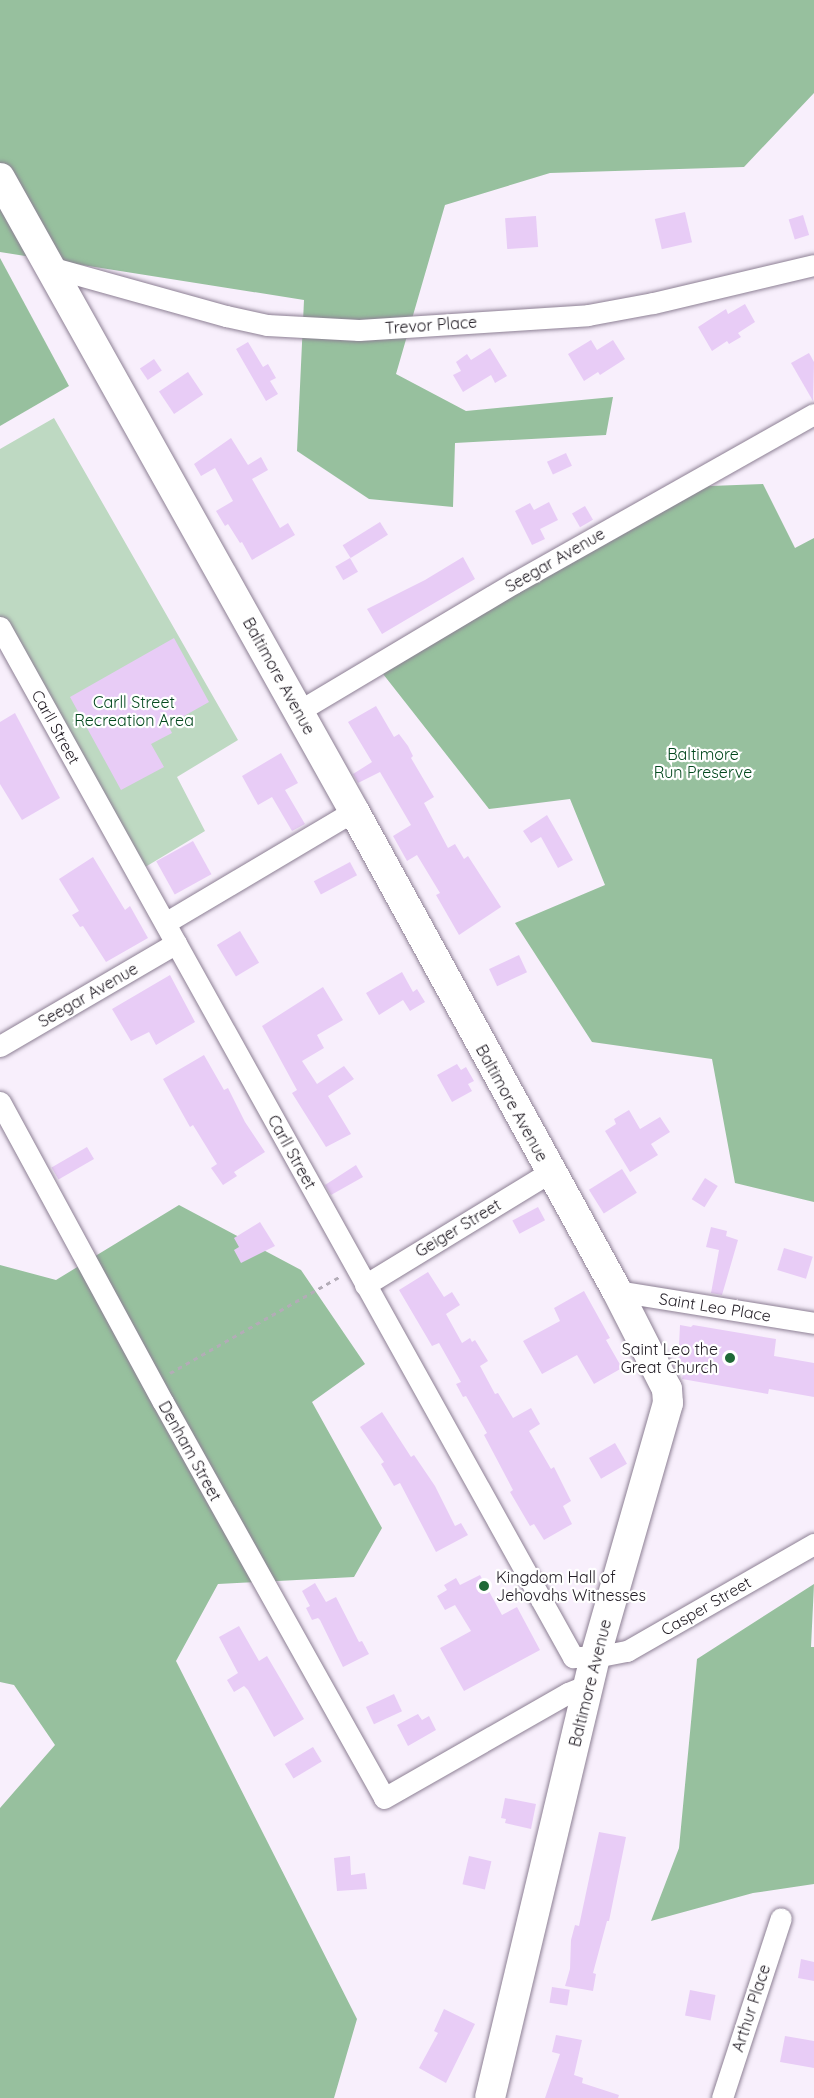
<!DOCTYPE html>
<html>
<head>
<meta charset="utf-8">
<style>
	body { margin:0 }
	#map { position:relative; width:814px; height:2098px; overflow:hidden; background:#f8effc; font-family:Quicksand,sans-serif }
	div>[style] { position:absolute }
	.green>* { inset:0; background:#bed9c2 }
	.forest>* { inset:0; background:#97c09e }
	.building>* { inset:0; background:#e8ccf6; transform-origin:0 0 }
	.path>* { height:3px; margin-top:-1.5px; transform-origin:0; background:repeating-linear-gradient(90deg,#b3acb7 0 4.5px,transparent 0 9px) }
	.roads { filter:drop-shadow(0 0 2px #8d8094) drop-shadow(0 0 2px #8d8094) }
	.street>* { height:21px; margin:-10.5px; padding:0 10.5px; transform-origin:10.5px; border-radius:10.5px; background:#fff }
	.secondary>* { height:30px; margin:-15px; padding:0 15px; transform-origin:15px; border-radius:15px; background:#fff }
	.dots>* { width:16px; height:16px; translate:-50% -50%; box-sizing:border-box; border:3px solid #fff; border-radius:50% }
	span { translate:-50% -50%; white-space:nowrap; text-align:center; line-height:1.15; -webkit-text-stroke:4.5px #fff; paint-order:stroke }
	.street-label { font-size:16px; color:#201b23 }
	.park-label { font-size:16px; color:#03481e }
	.poi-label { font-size:16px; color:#201b23 }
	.right { translate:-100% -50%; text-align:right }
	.left { translate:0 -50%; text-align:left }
</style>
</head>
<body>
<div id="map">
	<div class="green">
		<div style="clip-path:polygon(54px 418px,238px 740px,177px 777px,205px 831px,137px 872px,0 627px,0 449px)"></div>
	</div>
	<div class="forest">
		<div style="clip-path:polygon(0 0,814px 0,814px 93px,744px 167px,550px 173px,445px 205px,396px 374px,466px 411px,613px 397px,606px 435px,455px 443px,453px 507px,369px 499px,297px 451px,304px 300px,0 252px)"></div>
		<div style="clip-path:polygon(0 258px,69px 386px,0 426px)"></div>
		<div style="clip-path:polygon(763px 484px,795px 548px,814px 538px,814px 1202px,735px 1183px,712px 1059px,592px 1042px,515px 923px,605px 885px,570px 799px,489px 809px,376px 665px,684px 487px)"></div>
		<div style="clip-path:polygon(179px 1205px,301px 1270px,365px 1364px,312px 1402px,382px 1528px,354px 1577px,218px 1584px,176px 1661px,357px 2019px,334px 2098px,0 2098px,0 1808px,55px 1745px,14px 1685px,0 1682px,0 1265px,56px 1280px)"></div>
		<div style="clip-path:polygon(814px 1584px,811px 1647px,814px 1647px,814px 1884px,753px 1893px,651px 1921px,679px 1848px,697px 1659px)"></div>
	</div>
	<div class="building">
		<div style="left:685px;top:212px;width:31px;height:31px;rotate:77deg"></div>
		<div style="left:803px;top:215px;width:21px;height:15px;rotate:73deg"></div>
		<div style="left:536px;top:216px;width:31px;height:31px;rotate:86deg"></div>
		<div style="clip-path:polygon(745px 304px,755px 322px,738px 333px,741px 337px,729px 344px,727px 341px,712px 351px,698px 327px,726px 309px,728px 314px)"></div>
		<div style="clip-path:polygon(591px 340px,597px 350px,613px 340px,625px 359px,600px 375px,598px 372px,584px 381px,568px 354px)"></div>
		<div style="clip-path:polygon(248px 342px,263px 367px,268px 364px,276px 378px,270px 381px,278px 394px,266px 401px,236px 349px)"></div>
		<div style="clip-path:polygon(490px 348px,507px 376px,495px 383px,491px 375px,463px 392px,453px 375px,461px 371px,456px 362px,467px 354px,471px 360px)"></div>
		<div style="clip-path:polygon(809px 353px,814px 362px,813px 401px,791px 363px)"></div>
		<div style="left:154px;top:359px;width:14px;height:17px;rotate:56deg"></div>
		<div style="left:188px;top:372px;width:27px;height:35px;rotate:56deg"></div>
		<div style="clip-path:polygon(231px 438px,248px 465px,261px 457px,268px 470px,252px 479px,280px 528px,288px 523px,295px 535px,252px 560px,242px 542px,240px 543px,228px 524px,225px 526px,216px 511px,233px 501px,215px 468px,201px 476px,194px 464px)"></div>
		<div style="left:566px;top:453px;width:14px;height:21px;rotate:65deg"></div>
		<div style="clip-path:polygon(549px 502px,558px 520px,540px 529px,545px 539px,532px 545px,515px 511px,530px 503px,534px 510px)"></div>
		<div style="left:585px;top:506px;width:16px;height:15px;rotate:60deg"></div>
		<div style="left:380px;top:522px;width:15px;height:44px;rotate:58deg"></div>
		<div style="clip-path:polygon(463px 557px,475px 579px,382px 634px,367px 609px,425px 580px)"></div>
		<div style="left:350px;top:558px;width:16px;height:17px;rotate:60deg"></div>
		<div style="clip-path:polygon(174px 638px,209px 702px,168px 725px,172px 733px,151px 744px,164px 767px,121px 790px,70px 697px)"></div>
		<div style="clip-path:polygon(376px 706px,394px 737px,399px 734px,408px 746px,413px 756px,411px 758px,434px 797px,424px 803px,448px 848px,455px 844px,464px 859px,468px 856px,501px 907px,459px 935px,436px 895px,440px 893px,417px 855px,407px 861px,393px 836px,411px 825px,380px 772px,358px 783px,353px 774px,372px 762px,348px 722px)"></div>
		<div style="clip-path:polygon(15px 713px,60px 798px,22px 820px,0 784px,0 722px)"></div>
		<div style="clip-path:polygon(281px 753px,298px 783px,285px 790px,305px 824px,292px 831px,272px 797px,258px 805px,242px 776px)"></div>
		<div style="clip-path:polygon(547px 815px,573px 860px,558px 868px,541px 837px,531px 843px,523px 831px)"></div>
		<div style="left:193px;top:841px;width:38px;height:42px;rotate:61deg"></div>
		<div style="clip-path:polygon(93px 857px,125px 910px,130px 906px,148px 938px,106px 962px,83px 926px,80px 927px,72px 915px,79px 911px,59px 879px)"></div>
		<div style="left:350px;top:862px;width:15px;height:41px;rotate:62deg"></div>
		<div style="left:240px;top:931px;width:37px;height:27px;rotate:59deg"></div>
		<div style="left:519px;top:955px;width:19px;height:33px;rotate:65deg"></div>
		<div style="clip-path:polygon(402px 972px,413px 992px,417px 989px,425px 1002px,410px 1011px,403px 1000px,379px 1015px,366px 993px)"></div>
		<div style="clip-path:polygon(170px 975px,195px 1022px,156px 1045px,149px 1032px,131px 1041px,112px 1009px)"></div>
		<div style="clip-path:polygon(323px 987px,343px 1020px,317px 1035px,324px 1048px,302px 1061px,317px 1084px,344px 1066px,354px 1079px,328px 1096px,351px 1134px,326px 1147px,292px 1093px,297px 1090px,262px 1026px)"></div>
		<div style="clip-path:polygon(204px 1055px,224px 1090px,228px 1088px,245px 1122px,265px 1152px,234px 1172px,237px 1176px,223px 1185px,211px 1168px,217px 1164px,193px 1125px,190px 1127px,163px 1079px)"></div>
		<div style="clip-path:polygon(457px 1064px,461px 1070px,466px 1067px,474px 1081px,468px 1084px,472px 1091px,452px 1102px,437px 1075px)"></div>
		<div style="clip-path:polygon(629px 1110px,640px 1129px,660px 1117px,670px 1132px,651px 1144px,658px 1155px,630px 1172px,605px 1131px,616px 1124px,614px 1119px)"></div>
		<div style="left:87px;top:1147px;width:14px;height:41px;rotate:60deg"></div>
		<div style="clip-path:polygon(356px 1165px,363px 1177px,331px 1195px,325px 1185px)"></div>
		<div style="left:622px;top:1169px;width:28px;height:39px;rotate:58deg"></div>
		<div style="left:705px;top:1178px;width:15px;height:25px;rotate:32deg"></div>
		<div style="left:538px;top:1207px;width:15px;height:29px;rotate:62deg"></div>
		<div style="clip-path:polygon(260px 1222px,275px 1246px,241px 1263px,234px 1250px,239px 1247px,234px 1238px)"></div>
		<div style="clip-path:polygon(711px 1227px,727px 1231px,726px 1236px,738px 1240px,722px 1295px,711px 1293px,719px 1250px,706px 1247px)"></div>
		<div style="left:784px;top:1248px;width:30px;height:23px;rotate:17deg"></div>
		<div style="clip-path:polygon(428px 1272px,444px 1297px,452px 1292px,460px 1305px,446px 1314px,462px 1343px,470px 1338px,472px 1342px,475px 1340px,488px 1361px,480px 1366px,495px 1394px,498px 1393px,513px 1418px,531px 1408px,540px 1424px,529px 1431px,551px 1469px,554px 1467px,571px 1501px,563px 1506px,572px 1524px,544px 1540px,534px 1524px,530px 1526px,510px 1492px,513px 1490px,484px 1435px,487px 1433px,466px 1396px,463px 1397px,456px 1384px,461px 1382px,439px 1343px,432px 1346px,399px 1290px)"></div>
		<div style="clip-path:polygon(584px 1291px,610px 1338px,606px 1340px,622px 1368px,594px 1384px,577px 1355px,542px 1374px,523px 1341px,560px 1321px,554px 1308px)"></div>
		<div style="clip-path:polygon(680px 1325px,691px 1327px,693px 1325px,776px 1339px,774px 1356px,814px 1363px,814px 1397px,769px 1389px,768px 1394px,682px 1379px,684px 1368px,678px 1367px)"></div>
		<div style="clip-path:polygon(382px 1412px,411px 1457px,414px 1455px,435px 1486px,455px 1526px,461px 1523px,468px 1535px,436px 1552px,400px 1483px,394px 1486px,381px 1464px,384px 1462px,360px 1427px)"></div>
		<div style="left:615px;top:1443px;width:24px;height:30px;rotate:60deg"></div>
		<div style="clip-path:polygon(480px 1575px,502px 1615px,517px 1607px,540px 1650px,464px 1691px,440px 1648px,471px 1631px,455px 1605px,445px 1610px,437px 1596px,447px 1590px,444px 1585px,456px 1578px,460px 1585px)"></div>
		<div style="clip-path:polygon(315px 1583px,326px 1602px,336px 1597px,359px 1642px,362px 1641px,369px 1654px,343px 1667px,320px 1620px,318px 1618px,312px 1620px,306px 1608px,310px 1606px,302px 1591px)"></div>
		<div style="clip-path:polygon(239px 1626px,259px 1661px,267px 1656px,304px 1719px,274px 1737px,248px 1690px,244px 1686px,234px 1692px,227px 1680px,238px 1673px,219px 1637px)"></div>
		<div style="left:394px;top:1694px;width:19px;height:31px;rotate:65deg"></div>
		<div style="clip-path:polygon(418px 1714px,422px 1720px,429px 1716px,436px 1730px,408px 1746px,397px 1725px)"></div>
		<div style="left:313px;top:1747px;width:17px;height:33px;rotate:59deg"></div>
		<div style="clip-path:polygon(505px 1798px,536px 1804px,531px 1829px,505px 1823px,506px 1819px,501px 1818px)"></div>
		<div style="clip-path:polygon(599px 1832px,626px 1837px,609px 1921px,607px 1921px,593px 1973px,596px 1974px,593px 1991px,565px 1986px,570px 1969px,571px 1940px,575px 1925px,579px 1926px)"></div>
		<div style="clip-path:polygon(350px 1856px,351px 1875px,365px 1873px,367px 1889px,337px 1891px,334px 1858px)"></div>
		<div style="left:469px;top:1856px;width:23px;height:29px;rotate:13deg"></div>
		<div style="clip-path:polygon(801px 1959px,814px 1962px,814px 1981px,798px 1978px)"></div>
		<div style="left:552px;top:1987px;width:18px;height:16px;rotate:9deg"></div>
		<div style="left:690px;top:1990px;width:26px;height:26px;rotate:11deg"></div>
		<div style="clip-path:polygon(444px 2009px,475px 2024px,446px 2083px,419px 2068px,438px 2033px,434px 2031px)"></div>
		<div style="clip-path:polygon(556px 2035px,582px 2040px,574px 2075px,583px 2078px,582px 2083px,619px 2095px,618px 2098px,545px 2098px,560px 2054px,552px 2052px)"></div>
		<div style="clip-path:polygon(785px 2036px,814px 2041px,814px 2068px,780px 2062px)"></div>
	</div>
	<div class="path">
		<div style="left:170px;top:1373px;width:197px;rotate:-29.6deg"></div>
	</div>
	<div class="roads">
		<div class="street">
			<div style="left:50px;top:267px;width:183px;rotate:15.6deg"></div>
			<div style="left:226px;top:316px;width:42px;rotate:12.4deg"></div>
			<div style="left:267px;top:325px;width:92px;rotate:3.1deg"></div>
			<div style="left:359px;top:330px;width:229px;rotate:-3.7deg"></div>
			<div style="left:588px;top:315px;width:66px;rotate:-10.5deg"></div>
			<div style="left:653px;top:303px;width:165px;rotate:-13.3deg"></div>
			<div style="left:0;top:627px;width:1179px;rotate:60.91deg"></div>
			<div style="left:573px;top:1657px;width:22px"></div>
			<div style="left:595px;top:1657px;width:33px;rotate:-11deg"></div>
			<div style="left:627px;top:1651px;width:215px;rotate:-29.8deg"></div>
			<div style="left:299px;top:711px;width:250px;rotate:-30.8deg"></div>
			<div style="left:514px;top:583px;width:344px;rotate:-29.4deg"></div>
			<div style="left:165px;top:923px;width:220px;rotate:-30.7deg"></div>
			<div style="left:0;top:1046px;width:204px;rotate:-30.3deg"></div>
			<div style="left:0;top:1102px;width:341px;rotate:61.5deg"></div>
			<div style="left:163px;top:1402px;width:453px;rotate:60.8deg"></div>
			<div style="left:384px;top:1798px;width:212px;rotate:-29.7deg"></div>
			<div style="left:568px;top:1693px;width:22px;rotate:-22deg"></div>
			<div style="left:365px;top:1285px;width:217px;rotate:-31.4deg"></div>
			<div style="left:617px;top:1291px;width:200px;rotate:9.2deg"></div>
			<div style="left:722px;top:2098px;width:189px;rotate:-71.9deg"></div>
		</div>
		<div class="secondary">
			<div style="left:0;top:178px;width:725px;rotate:60.78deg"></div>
			<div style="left:354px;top:811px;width:547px;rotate:61.28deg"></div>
			<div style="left:617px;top:1291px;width:110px;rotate:63deg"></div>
			<div style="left:667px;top:1389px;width:14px;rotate:86deg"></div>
			<div style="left:668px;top:1403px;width:264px;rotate:106deg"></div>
			<div style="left:595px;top:1657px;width:453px;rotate:103.4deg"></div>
		</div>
	</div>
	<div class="dots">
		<div style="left:730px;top:1358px;background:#1f6836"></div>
		<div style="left:484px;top:1586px;background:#1f6836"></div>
	</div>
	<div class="street-label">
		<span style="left:431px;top:325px;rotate:-4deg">Trevor Place</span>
		<span style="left:555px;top:560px;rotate:-30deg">Seegar Avenue</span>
		<span style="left:279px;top:676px;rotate:61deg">Baltimore Avenue</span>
		<span style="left:56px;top:727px;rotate:61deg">Carll Street</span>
		<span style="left:88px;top:995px;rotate:-30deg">Seegar Avenue</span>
		<span style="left:512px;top:1103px;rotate:61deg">Baltimore Avenue</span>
		<span style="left:292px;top:1152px;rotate:61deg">Carll Street</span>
		<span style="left:458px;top:1228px;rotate:-31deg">Geiger Street</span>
		<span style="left:715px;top:1307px;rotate:9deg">Saint Leo Place</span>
		<span style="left:190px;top:1451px;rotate:61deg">Denham Street</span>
		<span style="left:706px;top:1606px;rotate:-30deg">Casper Street</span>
		<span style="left:590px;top:1683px;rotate:-76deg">Baltimore Avenue</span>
		<span style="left:751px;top:2008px;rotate:-72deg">Arthur Place</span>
	</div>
	<div class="park-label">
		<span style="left:134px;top:711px">Carll Street<br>Recreation Area</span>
		<span style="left:703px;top:763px">Baltimore<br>Run Preserve</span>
	</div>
	<div class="poi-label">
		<span class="right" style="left:718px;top:1358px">Saint Leo the<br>Great Church</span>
		<span class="left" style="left:496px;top:1586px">Kingdom Hall of<br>Jehovahs Witnesses</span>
	</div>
</div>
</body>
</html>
